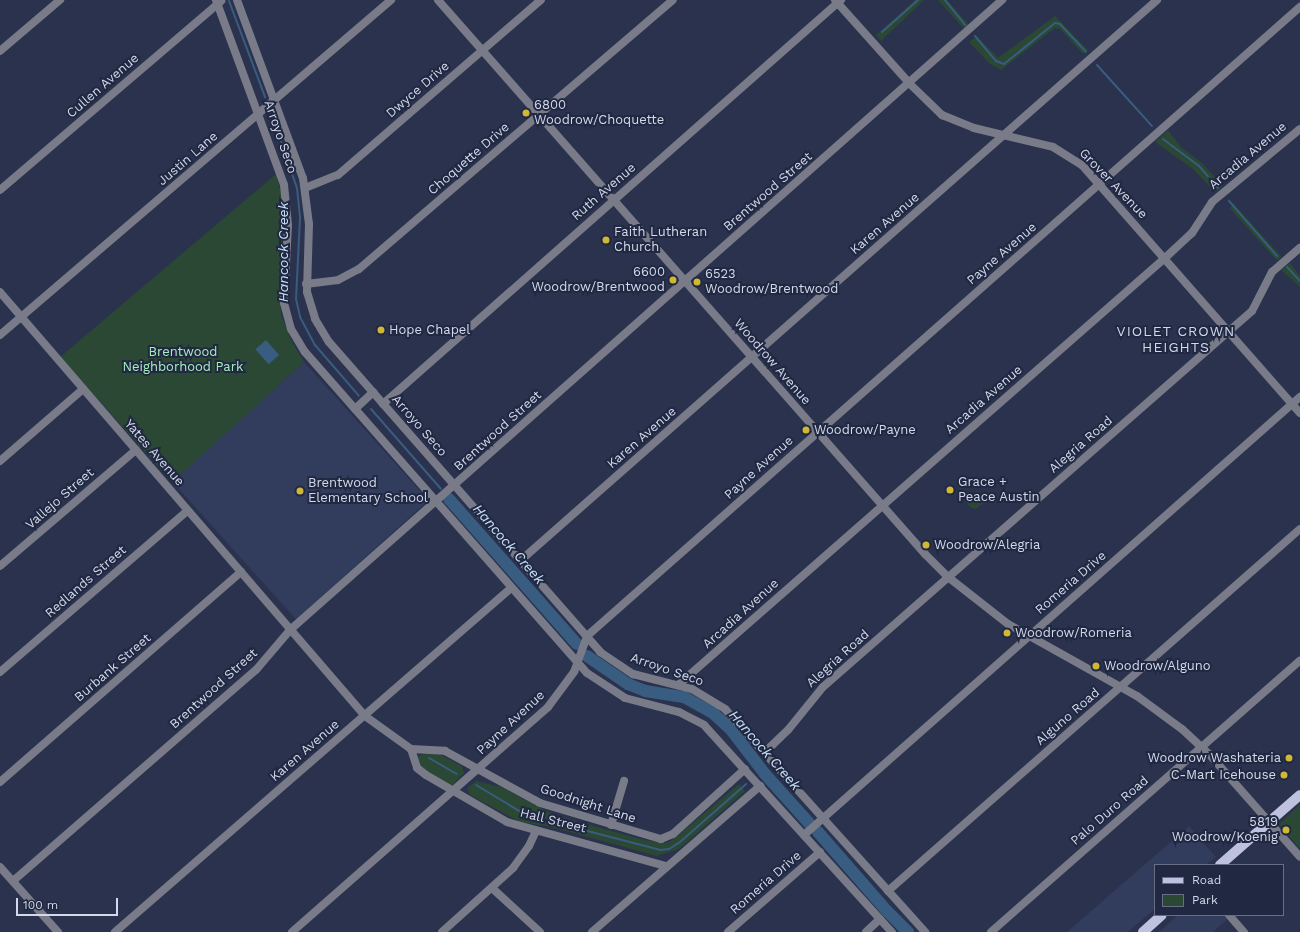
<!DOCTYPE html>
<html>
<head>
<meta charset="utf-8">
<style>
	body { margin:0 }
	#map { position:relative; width:1300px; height:932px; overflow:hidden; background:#2a324d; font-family:"Work Sans",sans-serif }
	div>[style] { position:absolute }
	.built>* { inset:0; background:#323c5c; transform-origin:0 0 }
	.green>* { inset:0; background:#2a4833; transform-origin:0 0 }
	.water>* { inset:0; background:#395c81; transform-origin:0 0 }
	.stream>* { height:2px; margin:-1px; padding:0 1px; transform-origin:1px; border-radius:1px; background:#395c81 }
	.river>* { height:12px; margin:-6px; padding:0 6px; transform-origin:6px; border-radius:6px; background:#395c81 }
	.minor>* { height:8px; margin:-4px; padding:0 4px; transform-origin:4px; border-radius:4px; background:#797b89 }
	.major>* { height:10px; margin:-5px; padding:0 5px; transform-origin:5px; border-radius:5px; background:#bec2df }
	.dots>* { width:11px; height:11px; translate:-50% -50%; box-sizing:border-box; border:2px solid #202842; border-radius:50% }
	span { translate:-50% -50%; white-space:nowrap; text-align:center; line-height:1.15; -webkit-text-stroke:4px #202842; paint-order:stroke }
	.street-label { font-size:13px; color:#d3d9ea }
	.poi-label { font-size:13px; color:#d3d9ea }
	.left { translate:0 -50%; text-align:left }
	.right { translate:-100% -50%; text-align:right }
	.park-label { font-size:13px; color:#a5eeba }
	.water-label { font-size:14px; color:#c9e0f8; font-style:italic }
	.neighbourhood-label { font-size:14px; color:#d3d9ea; letter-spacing:1px }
	.legend { position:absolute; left:1154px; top:864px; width:130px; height:52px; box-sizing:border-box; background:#202842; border:1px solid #686f85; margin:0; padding:5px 7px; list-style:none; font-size:12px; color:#d3d9ea }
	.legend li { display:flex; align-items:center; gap:8px; height:20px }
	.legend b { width:20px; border:1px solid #686f85 }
	.scale { position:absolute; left:16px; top:898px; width:102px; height:18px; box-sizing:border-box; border:2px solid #d3d9ea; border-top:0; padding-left:5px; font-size:12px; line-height:14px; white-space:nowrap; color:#d3d9ea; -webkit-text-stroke:3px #202842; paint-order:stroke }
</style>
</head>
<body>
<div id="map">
	<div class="built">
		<div style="left:304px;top:362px;width:186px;height:178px;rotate:48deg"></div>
		<div style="clip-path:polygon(1189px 826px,1216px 857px,1206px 865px,1155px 865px,1155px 909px,1128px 932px,1067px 932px)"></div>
		<div style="clip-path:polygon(1178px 915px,1232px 915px,1213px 932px,1159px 932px)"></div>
	</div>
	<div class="green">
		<div style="clip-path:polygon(915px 0,924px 0,881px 41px,876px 35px)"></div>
		<div style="clip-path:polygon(938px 0,947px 0,969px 25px,964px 29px)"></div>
		<div style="clip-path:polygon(1055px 16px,1088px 50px,1083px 54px,1060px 29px,1055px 28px,1001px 70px,990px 64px,969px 42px,977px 36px,998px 58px)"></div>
		<div style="clip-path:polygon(1168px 130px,1181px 147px,1202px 163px,1223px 186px,1215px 192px,1193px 169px,1155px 142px)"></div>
		<div style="clip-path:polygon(276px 174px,281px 193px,284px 230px,279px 278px,281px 315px,292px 342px,304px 362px,172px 482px,60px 357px)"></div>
		<div style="left:1234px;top:204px;width:71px;height:6px;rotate:48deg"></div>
		<div style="clip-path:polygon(1290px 263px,1300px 276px,1300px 287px,1281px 270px)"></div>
		<div style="clip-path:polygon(977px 490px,986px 501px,976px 509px,971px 508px,965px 501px)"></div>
		<div style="clip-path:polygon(425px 753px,439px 754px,462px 766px,464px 773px,451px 786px,421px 767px,417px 757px)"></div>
		<div style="clip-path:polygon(476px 781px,501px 787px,554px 815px,644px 840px,665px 843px,671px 841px,739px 784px,745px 791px,679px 849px,657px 856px,551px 827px,520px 822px,470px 795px,467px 788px)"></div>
		<div style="clip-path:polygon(1300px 804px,1300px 849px,1279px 824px)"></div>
	</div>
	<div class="water">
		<div style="left:266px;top:340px;width:20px;height:14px;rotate:49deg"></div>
	</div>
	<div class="stream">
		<div style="left:945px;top:0;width:32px;rotate:51deg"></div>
		<div style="left:229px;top:1px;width:103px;rotate:69.4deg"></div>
		<div style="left:882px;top:32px;width:48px;rotate:-41.6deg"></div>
		<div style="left:975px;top:36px;width:33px;rotate:50deg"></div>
		<div style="left:996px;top:61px;width:9px;rotate:21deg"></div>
		<div style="left:1004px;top:64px;width:65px;rotate:-38.8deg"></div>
		<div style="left:1055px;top:23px;width:5px;rotate:11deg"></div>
		<div style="left:1060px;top:24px;width:38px;rotate:47deg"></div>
		<div style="left:1097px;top:65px;width:82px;rotate:48deg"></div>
		<div style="left:272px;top:115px;width:77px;rotate:71.1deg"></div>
		<div style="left:297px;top:188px;width:30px;rotate:84deg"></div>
		<div style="left:300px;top:218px;width:81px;rotate:92.8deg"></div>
		<div style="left:296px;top:299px;width:18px;rotate:77deg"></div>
		<div style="left:300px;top:317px;width:32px;rotate:62deg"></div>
		<div style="left:315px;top:345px;width:67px;rotate:49.2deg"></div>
		<div style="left:1163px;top:139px;width:45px;rotate:36.9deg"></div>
		<div style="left:1199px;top:166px;width:29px;rotate:49deg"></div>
		<div style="left:1229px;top:201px;width:73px;rotate:48.9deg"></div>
		<div style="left:1287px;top:267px;width:19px;rotate:47deg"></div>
		<div style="left:371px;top:409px;width:106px;rotate:48.8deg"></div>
		<div style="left:429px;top:758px;width:32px;rotate:30deg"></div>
		<div style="left:761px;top:776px;width:4px;rotate:-27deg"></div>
		<div style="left:476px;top:785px;width:58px;rotate:31deg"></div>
		<div style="left:526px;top:815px;width:138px;rotate:14.6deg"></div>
		<div style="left:660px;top:850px;width:9px;rotate:-6deg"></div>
		<div style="left:669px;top:849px;width:13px;rotate:-32deg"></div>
		<div style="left:680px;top:842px;width:88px;rotate:-41.3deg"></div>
	</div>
	<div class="river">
		<div style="left:449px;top:499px;width:193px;rotate:48.6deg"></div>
		<div style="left:587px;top:656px;width:50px;rotate:34.3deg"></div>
		<div style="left:628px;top:684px;width:18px;rotate:22deg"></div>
		<div style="left:645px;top:691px;width:39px;rotate:9deg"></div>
		<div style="left:684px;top:697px;width:33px;rotate:29deg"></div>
		<div style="left:713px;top:713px;width:26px;rotate:43deg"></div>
		<div style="left:732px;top:731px;width:54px;rotate:52.5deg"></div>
		<div style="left:765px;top:774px;width:66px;rotate:48.1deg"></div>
		<div style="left:818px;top:832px;width:105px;rotate:48.9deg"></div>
		<div style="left:887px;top:911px;width:30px;rotate:45deg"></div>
	</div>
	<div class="minor">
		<div style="left:216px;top:0;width:197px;rotate:69.8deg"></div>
		<div style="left:284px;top:185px;width:40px;rotate:84.3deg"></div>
		<div style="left:288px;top:225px;width:78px;rotate:92.9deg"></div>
		<div style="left:284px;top:303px;width:27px;rotate:75deg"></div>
		<div style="left:291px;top:329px;width:27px;rotate:59deg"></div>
		<div style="left:305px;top:352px;width:427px;rotate:48.7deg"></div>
		<div style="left:587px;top:673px;width:45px;rotate:33.3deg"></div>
		<div style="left:625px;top:698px;width:56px;rotate:14.5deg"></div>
		<div style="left:679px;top:712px;width:28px;rotate:27deg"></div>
		<div style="left:704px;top:725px;width:280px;rotate:47.8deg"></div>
		<div style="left:237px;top:0;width:190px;rotate:69.7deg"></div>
		<div style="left:303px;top:178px;width:46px;rotate:82.6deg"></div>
		<div style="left:309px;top:224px;width:68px;rotate:91.7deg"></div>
		<div style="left:307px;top:292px;width:28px;rotate:73deg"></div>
		<div style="left:315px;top:319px;width:27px;rotate:59deg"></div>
		<div style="left:329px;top:342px;width:412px;rotate:48.8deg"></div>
		<div style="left:600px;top:652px;width:40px;rotate:34deg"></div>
		<div style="left:633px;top:674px;width:61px;rotate:14.3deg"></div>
		<div style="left:692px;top:689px;width:39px;rotate:31deg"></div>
		<div style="left:725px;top:709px;width:300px;rotate:48.1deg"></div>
		<div style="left:438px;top:0;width:738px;rotate:48.68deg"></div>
		<div style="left:925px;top:554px;width:33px;rotate:45deg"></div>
		<div style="left:948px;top:577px;width:76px;rotate:38.1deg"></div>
		<div style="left:1008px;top:624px;width:148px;rotate:29.2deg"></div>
		<div style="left:1137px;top:696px;width:56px;rotate:36.3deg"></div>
		<div style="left:1182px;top:729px;width:37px;rotate:43deg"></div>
		<div style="left:1209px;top:754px;width:137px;rotate:48.5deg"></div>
		<div style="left:835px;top:0;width:113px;rotate:48.2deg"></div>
		<div style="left:910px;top:84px;width:45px;rotate:44.1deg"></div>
		<div style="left:942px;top:115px;width:35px;rotate:22deg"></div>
		<div style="left:974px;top:128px;width:81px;rotate:13.5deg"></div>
		<div style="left:1053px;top:147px;width:34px;rotate:32deg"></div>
		<div style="left:1082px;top:165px;width:330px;rotate:48.7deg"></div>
		<div style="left:0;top:51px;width:79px;rotate:-40.4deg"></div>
		<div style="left:305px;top:188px;width:35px;rotate:-22deg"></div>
		<div style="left:338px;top:175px;width:268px;rotate:-40.8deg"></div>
		<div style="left:0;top:190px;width:291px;rotate:-40.5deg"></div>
		<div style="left:306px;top:284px;width:32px;rotate:-7deg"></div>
		<div style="left:338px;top:280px;width:24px;rotate:-28deg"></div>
		<div style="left:359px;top:269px;width:413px;rotate:-40.6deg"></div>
		<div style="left:0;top:292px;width:559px;rotate:49.28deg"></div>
		<div style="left:365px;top:716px;width:57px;rotate:35.7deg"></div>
		<div style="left:411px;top:749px;width:34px;rotate:3deg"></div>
		<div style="left:445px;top:751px;width:108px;rotate:28.7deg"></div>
		<div style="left:540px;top:803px;width:126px;rotate:16.6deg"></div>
		<div style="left:661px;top:839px;width:13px;rotate:-23deg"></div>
		<div style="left:673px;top:834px;width:97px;rotate:-42.1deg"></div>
		<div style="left:0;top:335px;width:515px;rotate:-40.59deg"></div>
		<div style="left:383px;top:404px;width:611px;rotate:-41.42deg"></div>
		<div style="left:355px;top:409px;width:25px;rotate:-43deg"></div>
		<div style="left:0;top:461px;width:110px;rotate:-40.9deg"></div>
		<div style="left:520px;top:561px;width:849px;rotate:-41.37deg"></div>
		<div style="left:0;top:566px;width:179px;rotate:-40.5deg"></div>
		<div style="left:0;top:672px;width:247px;rotate:-40.7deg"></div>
		<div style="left:678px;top:685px;width:648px;rotate:-41.24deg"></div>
		<div style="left:1165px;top:258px;width:37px;rotate:-43deg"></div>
		<div style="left:1192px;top:233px;width:37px;rotate:-57deg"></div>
		<div style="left:1212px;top:202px;width:114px;rotate:-39.7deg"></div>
		<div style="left:411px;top:749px;width:20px;rotate:72deg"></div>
		<div style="left:417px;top:768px;width:11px;rotate:38deg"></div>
		<div style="left:426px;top:775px;width:94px;rotate:30.1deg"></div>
		<div style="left:507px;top:822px;width:165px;rotate:15.5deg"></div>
		<div style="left:765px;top:752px;width:32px;rotate:-44deg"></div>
		<div style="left:788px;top:730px;width:55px;rotate:-50.9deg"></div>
		<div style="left:823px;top:687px;width:570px;rotate:-41.23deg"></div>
		<div style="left:1252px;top:311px;width:44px;rotate:-62.9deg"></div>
		<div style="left:1272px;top:272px;width:37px;rotate:-41deg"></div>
		<div style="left:0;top:782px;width:320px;rotate:-41.1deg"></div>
		<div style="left:611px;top:825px;width:46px;rotate:-73.5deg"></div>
		<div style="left:804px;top:835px;width:662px;rotate:-41.45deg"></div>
		<div style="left:0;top:867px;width:87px;rotate:48.3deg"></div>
		<div style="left:13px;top:881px;width:322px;rotate:-41deg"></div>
		<div style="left:256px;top:670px;width:52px;rotate:-49.6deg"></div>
		<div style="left:290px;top:630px;width:951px;rotate:-41.5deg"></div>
		<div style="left:492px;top:888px;width:65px;rotate:42.5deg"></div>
		<div style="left:888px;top:891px;width:548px;rotate:-41.3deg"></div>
		<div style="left:1229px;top:915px;width:23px;rotate:49deg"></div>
		<div style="left:115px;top:932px;width:525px;rotate:-40.98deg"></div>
		<div style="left:292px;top:932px;width:341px;rotate:-41.3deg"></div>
		<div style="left:548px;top:707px;width:44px;rotate:-53.4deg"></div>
		<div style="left:574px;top:672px;width:38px;rotate:-70deg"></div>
		<div style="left:587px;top:636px;width:951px;rotate:-41.42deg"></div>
		<div style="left:442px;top:932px;width:96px;rotate:-42deg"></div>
		<div style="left:513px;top:868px;width:27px;rotate:-54deg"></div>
		<div style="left:529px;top:846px;width:17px;rotate:-65deg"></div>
		<div style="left:592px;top:932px;width:223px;rotate:-41deg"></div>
		<div style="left:728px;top:932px;width:122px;rotate:-41deg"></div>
		<div style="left:866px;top:932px;width:19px;rotate:-43deg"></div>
		<div style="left:991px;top:932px;width:411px;rotate:-41.3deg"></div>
	</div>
	<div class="major">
		<div style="left:1220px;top:865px;width:106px;rotate:-41.2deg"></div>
		<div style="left:1143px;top:932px;width:25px;rotate:-42deg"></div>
	</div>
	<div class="dots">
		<div style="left:526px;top:113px;background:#d1b736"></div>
		<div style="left:606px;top:240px;background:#d1b736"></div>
		<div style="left:673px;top:280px;background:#d1b736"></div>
		<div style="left:697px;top:282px;background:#d1b736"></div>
		<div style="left:381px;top:330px;background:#d1b736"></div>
		<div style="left:806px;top:430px;background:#d1b736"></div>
		<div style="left:950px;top:490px;background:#d1b736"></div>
		<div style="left:300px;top:491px;background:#d1b736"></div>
		<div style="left:926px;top:545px;background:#d1b736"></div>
		<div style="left:1007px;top:633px;background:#d1b736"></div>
		<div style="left:1096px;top:666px;background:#d1b736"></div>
		<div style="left:1289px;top:758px;background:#d1b736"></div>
		<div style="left:1284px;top:775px;background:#d1b736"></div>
		<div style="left:1286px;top:830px;background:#d1b736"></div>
	</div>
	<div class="street-label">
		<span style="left:103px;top:86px;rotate:-41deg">Cullen Avenue</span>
		<span style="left:418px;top:90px;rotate:-41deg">Dwyce Drive</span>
		<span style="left:280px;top:137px;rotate:71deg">Arroyo Seco</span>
		<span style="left:1248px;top:156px;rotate:-40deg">Arcadia Avenue</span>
		<span style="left:188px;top:159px;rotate:-41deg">Justin Lane</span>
		<span style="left:469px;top:159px;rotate:-41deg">Choquette Drive</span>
		<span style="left:1113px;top:184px;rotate:46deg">Grover Avenue</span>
		<span style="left:604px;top:192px;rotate:-41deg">Ruth Avenue</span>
		<span style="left:768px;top:192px;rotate:-41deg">Brentwood Street</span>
		<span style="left:885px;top:224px;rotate:-41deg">Karen Avenue</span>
		<span style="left:1002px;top:254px;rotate:-41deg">Payne Avenue</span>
		<span style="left:772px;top:362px;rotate:49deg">Woodrow Avenue</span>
		<span style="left:984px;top:400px;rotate:-41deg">Arcadia Avenue</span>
		<span style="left:419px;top:426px;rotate:49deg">Arroyo Seco</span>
		<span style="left:498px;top:431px;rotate:-42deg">Brentwood Street</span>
		<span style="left:642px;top:438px;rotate:-41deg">Karen Avenue</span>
		<span style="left:1081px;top:445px;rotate:-41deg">Alegria Road</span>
		<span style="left:154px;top:453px;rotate:49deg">Yates Avenue</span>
		<span style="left:759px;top:468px;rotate:-42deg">Payne Avenue</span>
		<span style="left:60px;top:499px;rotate:-41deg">Vallejo Street</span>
		<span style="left:86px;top:582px;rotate:-41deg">Redlands Street</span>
		<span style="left:1071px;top:583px;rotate:-41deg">Romeria Drive</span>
		<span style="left:741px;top:614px;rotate:-42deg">Arcadia Avenue</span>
		<span style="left:838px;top:659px;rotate:-42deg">Alegria Road</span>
		<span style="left:113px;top:668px;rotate:-41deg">Burbank Street</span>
		<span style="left:667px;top:670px;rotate:19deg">Arroyo Seco</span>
		<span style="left:214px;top:689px;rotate:-42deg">Brentwood Street</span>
		<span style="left:1068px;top:717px;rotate:-41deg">Alguno Road</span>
		<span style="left:511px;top:723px;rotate:-43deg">Payne Avenue</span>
		<span style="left:305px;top:751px;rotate:-41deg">Karen Avenue</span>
		<span style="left:588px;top:804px;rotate:18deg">Goodnight Lane</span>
		<span style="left:1110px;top:811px;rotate:-41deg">Palo Duro Road</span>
		<span style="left:553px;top:821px;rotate:14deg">Hall Street</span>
		<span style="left:766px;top:883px;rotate:-41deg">Romeria Drive</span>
	</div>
	<div class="poi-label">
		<span class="left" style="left:534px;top:113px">6800<br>Woodrow/Choquette</span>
		<span class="left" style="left:614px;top:240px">Faith Lutheran<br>Church</span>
		<span class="right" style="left:665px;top:280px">6600<br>Woodrow/Brentwood</span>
		<span class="left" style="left:705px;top:282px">6523<br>Woodrow/Brentwood</span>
		<span class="left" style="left:389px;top:330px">Hope Chapel</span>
		<span class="left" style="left:814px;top:430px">Woodrow/Payne</span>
		<span class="left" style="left:958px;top:490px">Grace +<br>Peace Austin</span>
		<span class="left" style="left:308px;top:491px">Brentwood<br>Elementary School</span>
		<span class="left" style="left:934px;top:545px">Woodrow/Alegria</span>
		<span class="left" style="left:1015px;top:633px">Woodrow/Romeria</span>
		<span class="left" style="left:1104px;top:666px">Woodrow/Alguno</span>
		<span class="right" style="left:1281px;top:758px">Woodrow Washateria</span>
		<span class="right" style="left:1276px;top:775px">C-Mart Icehouse</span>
		<span class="right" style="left:1278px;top:830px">5819<br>Woodrow/Koenig</span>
	</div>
	<div class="park-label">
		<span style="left:183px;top:360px">Brentwood<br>Neighborhood Park</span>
	</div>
	<div class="water-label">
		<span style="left:283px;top:252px;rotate:-90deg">Hancock Creek</span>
		<span style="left:509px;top:544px;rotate:49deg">Hancock Creek</span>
		<span style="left:765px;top:750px;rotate:49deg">Hancock Creek</span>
	</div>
	<div class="neighbourhood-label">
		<span style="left:1176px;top:339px">VIOLET CROWN<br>HEIGHTS</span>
	</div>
	<ul class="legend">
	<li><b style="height:5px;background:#bec2df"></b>Road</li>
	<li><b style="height:11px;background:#2a4833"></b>Park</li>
	</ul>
	<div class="scale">100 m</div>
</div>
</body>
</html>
